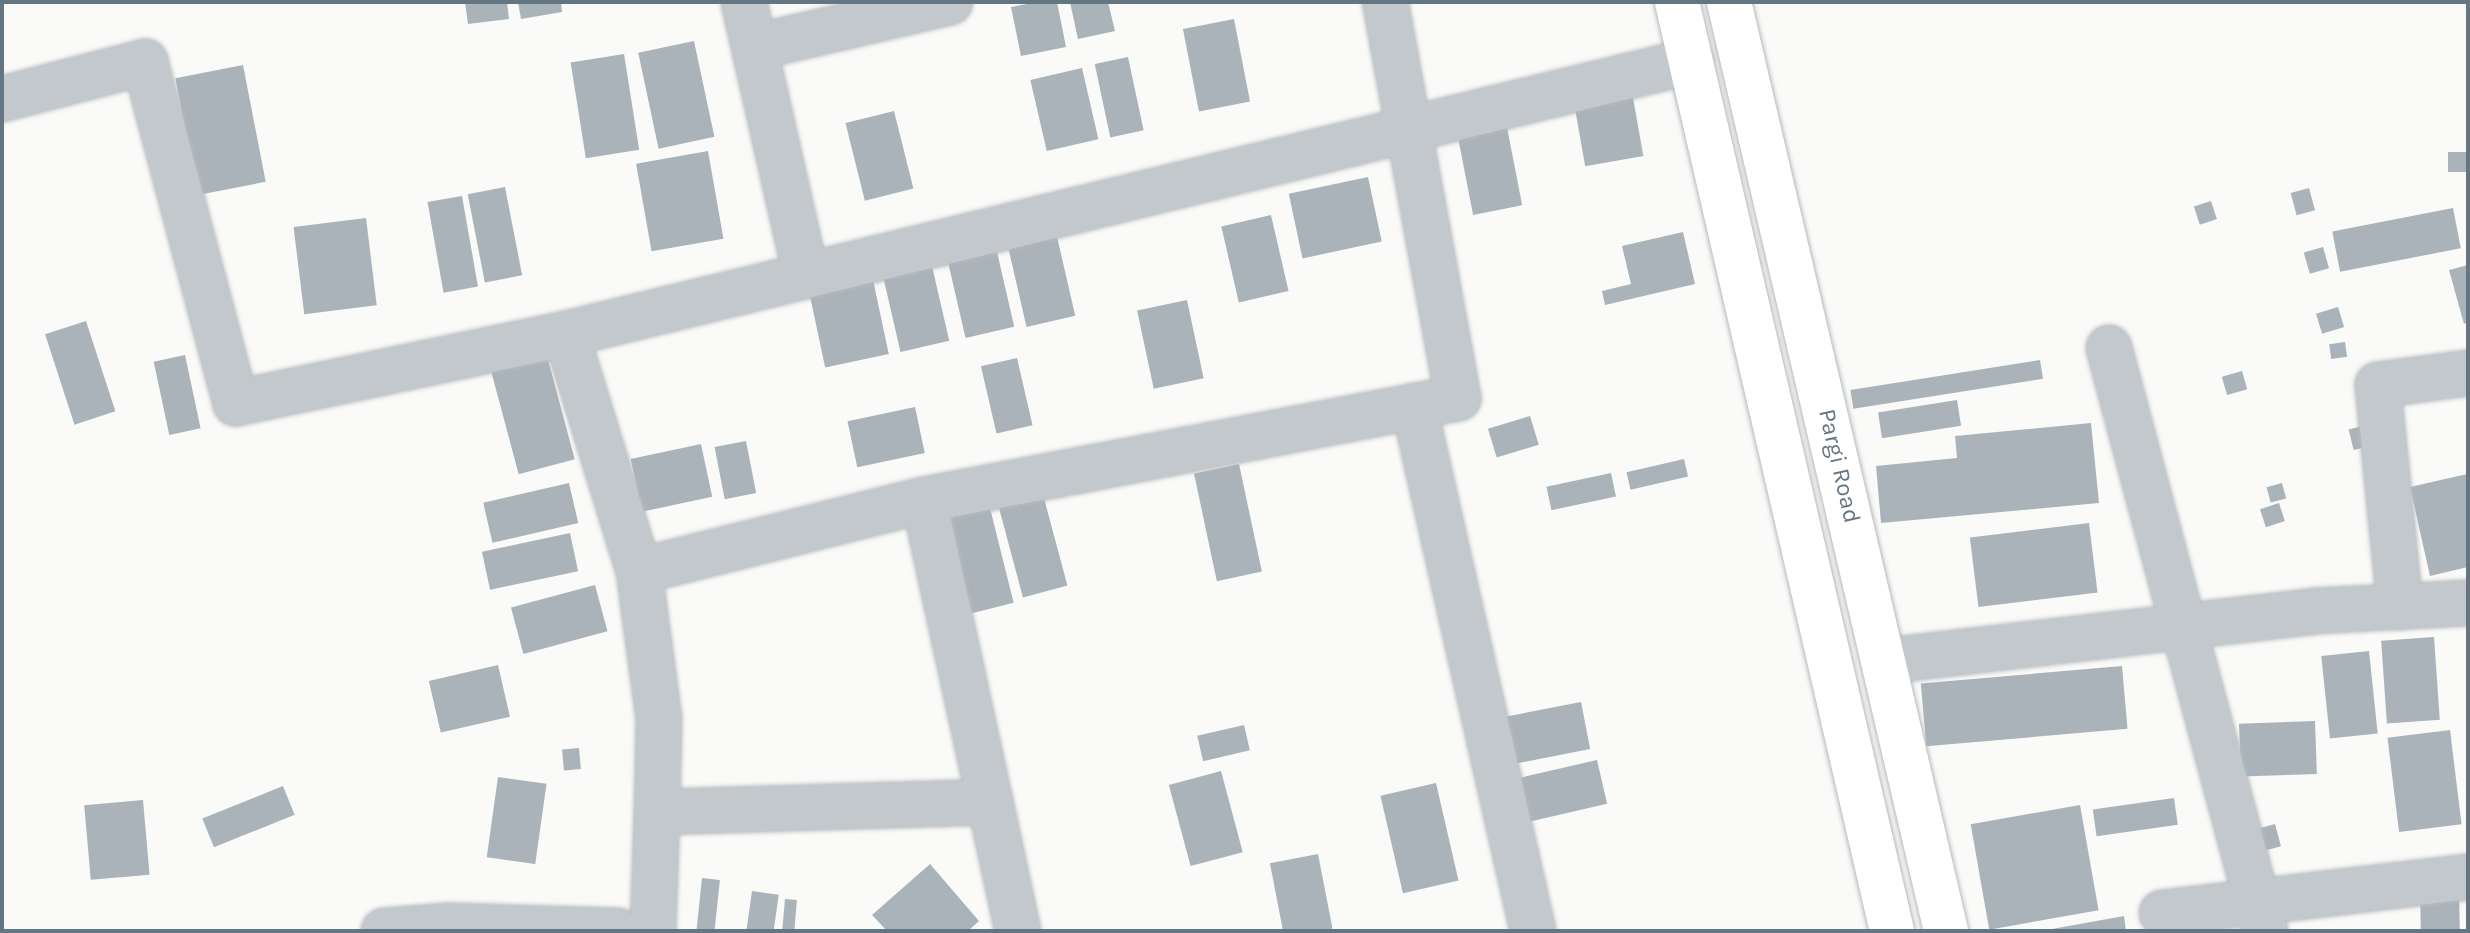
<!DOCTYPE html>
<html>
<head>
<meta charset="utf-8">
<style>
	body { margin:0 }
	#map { position:relative; width:2470px; height:933px; overflow:hidden; background:#fafaf8; font-family:Karla,sans-serif }
	div>[style] { position:absolute }
	.building>* { inset:0; background:#aab3b9; transform-origin:0 0 }
	.roads { filter:drop-shadow(0 0 2px #b5babe) drop-shadow(0 0 2px #b5babe) }
	.minor>* { height:44px; margin:-22px; padding:0 22px; transform-origin:22px; border-radius:22px; background:#c3c8cc }
	.major>* { height:44px; margin:-22px; padding:0 22px; transform-origin:22px; border-radius:22px; background:#fff }
	span { translate:-50% -50%; white-space:nowrap; text-align:center; line-height:1.15; -webkit-text-stroke:8px #fff; paint-order:stroke }
	.street-label { font-size:24px; color:#657683 }
	.frame { position:absolute; inset:0; border:4px solid #657683; pointer-events:none }
</style>
</head>
<body>
<div id="map">
	<div class="building">
		<div style="clip-path:polygon(465px 2px,507px 2px,509px 19px,468px 24px)"></div>
		<div style="clip-path:polygon(518px 2px,561px 2px,562px 12px,521px 19px)"></div>
		<div style="clip-path:polygon(1038px 2px,1057px 2px,1066px 47px,1021px 56px,1011px 7px)"></div>
		<div style="clip-path:polygon(1070px 2px,1108px 2px,1115px 31px,1078px 39px)"></div>
		<div style="left:1234px;top:19px;width:84px;height:52px;rotate:79deg"></div>
		<div style="left:694px;top:41px;width:98px;height:57px;rotate:78deg"></div>
		<div style="left:624px;top:54px;width:97px;height:54px;rotate:81deg"></div>
		<div style="left:1128px;top:57px;width:75px;height:34px;rotate:78deg"></div>
		<div style="left:243px;top:65px;width:119px;height:69px;rotate:79deg"></div>
		<div style="left:1082px;top:68px;width:73px;height:53px;rotate:77deg"></div>
		<div style="left:1632px;top:92px;width:65px;height:59px;rotate:80deg"></div>
		<div style="left:894px;top:111px;width:80px;height:50px;rotate:76deg"></div>
		<div style="left:1505px;top:117px;width:90px;height:50px;rotate:79deg"></div>
		<div style="left:708px;top:151px;width:89px;height:73px;rotate:80deg"></div>
		<div style="left:2468px;top:152px;width:20px;height:20px;rotate:90deg"></div>
		<div style="left:1368px;top:177px;width:66px;height:81px;rotate:78deg"></div>
		<div style="left:505px;top:187px;width:90px;height:38px;rotate:79deg"></div>
		<div style="left:2309px;top:188px;width:23px;height:19px;rotate:75deg"></div>
		<div style="left:462px;top:196px;width:92px;height:35px;rotate:80deg"></div>
		<div style="left:2211px;top:201px;width:19px;height:18px;rotate:72deg"></div>
		<div style="left:2453px;top:208px;width:41px;height:123px;rotate:79deg"></div>
		<div style="left:1271px;top:215px;width:78px;height:51px;rotate:77deg"></div>
		<div style="left:366px;top:218px;width:88px;height:73px;rotate:83deg"></div>
		<div style="left:1055px;top:228px;width:90px;height:50px;rotate:77deg"></div>
		<div style="clip-path:polygon(1683px 232px,1695px 284px,1605px 305px,1602px 291px,1631px 284px,1622px 246px)"></div>
		<div style="left:994px;top:239px;width:90px;height:50px;rotate:77deg"></div>
		<div style="left:2323px;top:247px;width:22px;height:20px;rotate:74deg"></div>
		<div style="left:929px;top:253px;width:90px;height:50px;rotate:77deg"></div>
		<div style="left:869px;top:261px;width:95px;height:65px;rotate:78deg"></div>
		<div style="clip-path:polygon(2468px 265px,2468px 322px,2464px 324px,2449px 270px)"></div>
		<div style="left:1187px;top:300px;width:80px;height:51px;rotate:78deg"></div>
		<div style="left:2338px;top:307px;width:21px;height:23px;rotate:73deg"></div>
		<div style="left:86px;top:321px;width:95px;height:43px;rotate:72deg"></div>
		<div style="left:2345px;top:342px;width:15px;height:16px;rotate:82deg"></div>
		<div style="left:546px;top:352px;width:111px;height:58px;rotate:75deg"></div>
		<div style="left:185px;top:355px;width:75px;height:32px;rotate:78deg"></div>
		<div style="left:1017px;top:358px;width:69px;height:37px;rotate:77deg"></div>
		<div style="left:2040px;top:360px;width:19px;height:192px;rotate:81deg"></div>
		<div style="left:2242px;top:371px;width:19px;height:21px;rotate:74deg"></div>
		<div style="left:1957px;top:400px;width:26px;height:80px;rotate:81deg"></div>
		<div style="left:915px;top:407px;width:47px;height:69px;rotate:78deg"></div>
		<div style="left:1530px;top:416px;width:30px;height:44px;rotate:73deg"></div>
		<div style="clip-path:polygon(2091px 423px,2099px 503px,1881px 523px,1876px 466px,1957px 458px,1955px 436px)"></div>
		<div style="left:2367px;top:425px;width:21px;height:19px;rotate:76deg"></div>
		<div style="left:746px;top:441px;width:53px;height:32px;rotate:79deg"></div>
		<div style="left:701px;top:444px;width:54px;height:72px;rotate:78deg"></div>
		<div style="left:1684px;top:459px;width:18px;height:59px;rotate:77deg"></div>
		<div style="left:1239px;top:464px;width:110px;height:46px;rotate:78deg"></div>
		<div style="left:1611px;top:473px;width:24px;height:66px;rotate:78deg"></div>
		<div style="clip-path:polygon(2467px 474px,2468px 567px,2430px 576px,2410px 487px)"></div>
		<div style="left:569px;top:483px;width:41px;height:88px;rotate:77deg"></div>
		<div style="left:2282px;top:483px;width:16px;height:16px;rotate:75deg"></div>
		<div style="left:1041px;top:487px;width:102px;height:46px;rotate:75deg"></div>
		<div style="left:987px;top:496px;width:110px;height:43px;rotate:76deg"></div>
		<div style="left:2279px;top:503px;width:19px;height:20px;rotate:72deg"></div>
		<div style="left:2089px;top:523px;width:70px;height:120px;rotate:83deg"></div>
		<div style="left:570px;top:533px;width:39px;height:90px;rotate:78deg"></div>
		<div style="left:595px;top:585px;width:48px;height:87px;rotate:75deg"></div>
		<div style="left:2434px;top:637px;width:83px;height:53px;rotate:86deg"></div>
		<div style="left:2369px;top:651px;width:83px;height:48px;rotate:84deg"></div>
		<div style="left:498px;top:665px;width:53px;height:71px;rotate:77deg"></div>
		<div style="left:2122px;top:666px;width:63px;height:202px;rotate:85deg"></div>
		<div style="left:1581px;top:702px;width:48px;height:81px;rotate:79deg"></div>
		<div style="left:2315px;top:721px;width:53px;height:76px;rotate:88deg"></div>
		<div style="left:1244px;top:725px;width:26px;height:48px;rotate:77deg"></div>
		<div style="left:2450px;top:730px;width:95px;height:63px;rotate:83deg"></div>
		<div style="left:579px;top:748px;width:21px;height:17px;rotate:85deg"></div>
		<div style="left:1597px;top:760px;width:45px;height:79px;rotate:77deg"></div>
		<div style="left:1221px;top:771px;width:84px;height:54px;rotate:75deg"></div>
		<div style="left:498px;top:777px;width:49px;height:81px;rotate:8deg"></div>
		<div style="left:1436px;top:783px;width:100px;height:57px;rotate:77deg"></div>
		<div style="left:283px;top:786px;width:31px;height:87px;rotate:68deg"></div>
		<div style="left:2174px;top:798px;width:27px;height:82px;rotate:82deg"></div>
		<div style="left:143px;top:800px;width:75px;height:59px;rotate:85deg"></div>
		<div style="left:2080px;top:805px;width:107px;height:111px;rotate:80deg"></div>
		<div style="left:2275px;top:824px;width:23px;height:20px;rotate:75deg"></div>
		<div style="left:1318px;top:854px;width:76px;height:49px;rotate:79deg"></div>
		<div style="clip-path:polygon(930px 864px,979px 921px,968px 931px,887px 931px,872px 915px)"></div>
		<div style="left:702px;top:878px;width:18px;height:53px;rotate:6deg"></div>
		<div style="left:2459px;top:885px;width:46px;height:39px;rotate:89deg"></div>
		<div style="left:752px;top:891px;width:27px;height:40px;rotate:8deg"></div>
		<div style="left:785px;top:899px;width:12px;height:32px;rotate:5deg"></div>
		<div style="clip-path:polygon(2124px 916px,2126px 931px,2052px 931px,2052px 929px)"></div>
	</div>
	<div class="roads">
		<div class="minor">
			<div style="left:744px;top:2px;width:280px;rotate:77.2deg"></div>
			<div style="left:755px;top:47px;width:200px;rotate:-13deg"></div>
			<div style="left:2px;top:99px;width:148px;rotate:-14.5deg"></div>
			<div style="left:145px;top:62px;width:353px;rotate:75.1deg"></div>
			<div style="left:236px;top:403px;width:337px;rotate:-11.8deg"></div>
			<div style="left:566px;top:334px;width:1158px;rotate:-13.64deg"></div>
			<div style="left:566px;top:334px;width:248px;rotate:72.9deg"></div>
			<div style="left:639px;top:571px;width:294px;rotate:-14deg"></div>
			<div style="left:924px;top:500px;width:544px;rotate:-10.81deg"></div>
			<div style="left:1458px;top:398px;width:403px;rotate:-100.4deg"></div>
			<div style="left:2109px;top:348px;width:604px;rotate:75.02deg"></div>
			<div style="left:1414px;top:406px;width:538px;rotate:77.23deg"></div>
			<div style="left:639px;top:571px;width:149px;rotate:82.3deg"></div>
			<div style="left:659px;top:719px;width:93px;rotate:91.2deg"></div>
			<div style="left:657px;top:812px;width:333px;rotate:-1.7deg"></div>
			<div style="left:990px;top:802px;width:309px;rotate:-102.3deg"></div>
			<div style="left:2400px;top:607px;width:223px;rotate:-95.7deg"></div>
			<div style="left:2378px;top:385px;width:91px;rotate:-7.6deg"></div>
			<div style="left:1885px;top:661px;width:432px;rotate:-6.6deg"></div>
			<div style="left:2314px;top:611px;width:154px;rotate:-3deg"></div>
			<div style="left:990px;top:802px;width:132px;rotate:77.8deg"></div>
			<div style="left:2162px;top:913px;width:308px;rotate:-6.7deg"></div>
			<div style="left:384px;top:931px;width:65px;rotate:-4.4deg"></div>
			<div style="left:449px;top:926px;width:169px;rotate:1.7deg"></div>
			<div style="left:653px;top:931px;width:119px;rotate:-88.1deg"></div>
		</div>
		<div class="major">
			<div style="left:1677px;top:2px;width:954px;rotate:76.97deg"></div>
			<div style="left:1729px;top:2px;width:954px;rotate:76.85deg"></div>
		</div>
	</div>
	<div class="street-label">
		<span style="left:1839px;top:466px;rotate:77deg">Pargi Road</span>
	</div>
	<div class="frame"></div>
</div>
</body>
</html>
